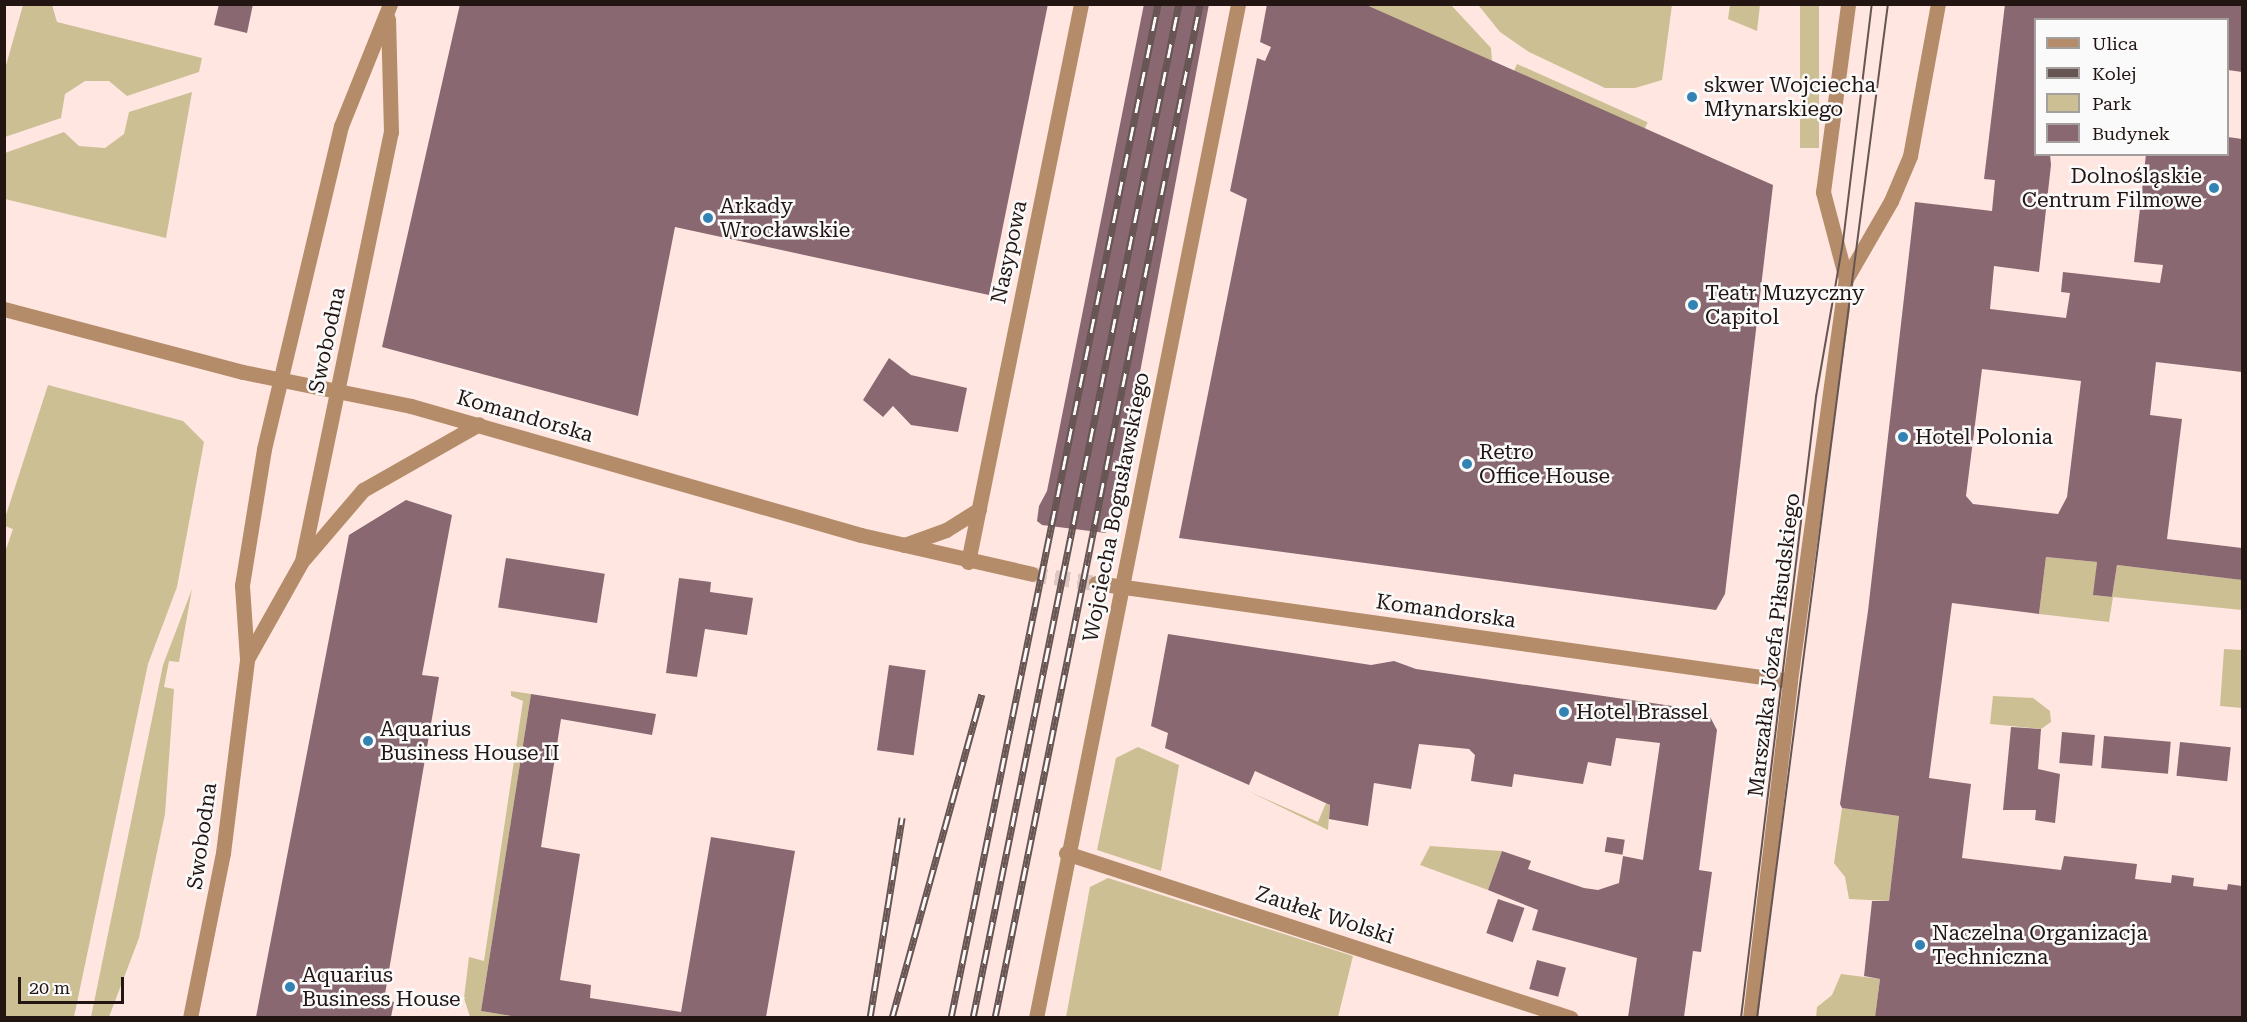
<!DOCTYPE html>
<html>
<head>
<meta charset="utf-8">
<style>
	body { margin:0 }
	#map { position:relative; width:2247px; height:1022px; overflow:hidden; background:#ffe6e1; font-family:"Roboto Serif",serif }
	div>[style] { position:absolute }
	.green>* { inset:0; background:#cdbf94; transform-origin:0 0 }
	.building>* { inset:0; background:#8a6871; transform-origin:0 0 }
	.minor-tunnel>* { height:15px; margin-top:-7.5px; transform-origin:0; background:repeating-linear-gradient(90deg,#dec7c2 0 15px,transparent 0 23px) }
	.minor>* { height:15px; margin:-7.5px; padding:0 7.5px; transform-origin:7.5px; border-radius:7.5px; background:#b58c69 }
	.tram>* { height:1.5px; margin:-0.75px; padding:0 0.75px; transform-origin:0.75px; border-radius:0.75px; background:#665552 }
	.rail>* { height:7px; margin-top:-3.5px; transform-origin:0; background:repeating-linear-gradient(90deg,#fafafa 0 14px,#665552 0 28px); box-sizing:border-box; border-block:2px solid #665552 }
	.dots>* { width:16px; height:16px; translate:-50% -50%; box-sizing:border-box; border:3px solid #fafafa; border-radius:50% }
	span { translate:-50% -50%; white-space:nowrap; text-align:center; line-height:1.15; -webkit-text-stroke:5px #fafafa; paint-order:stroke }
	.poi-label { font-size:21px; color:#221512 }
	.left { translate:0 -50%; text-align:left }
	.right { translate:-100% -50%; text-align:right }
	.street-label { font-size:21px; color:#221512 }
	.frame { position:absolute; inset:0; border:6px solid #221512; pointer-events:none }
	.legend { position:absolute; left:2034px; top:18px; width:195px; height:138px; box-sizing:border-box; background:#fafafa; border:2px solid #a49e9d; margin:0; padding:8px 10px; list-style:none; font-size:18px; color:#221512 }
	.legend li { display:flex; align-items:center; gap:12px; height:30px }
	.legend b { width:30px; border:2px solid #a49e9d }
	.scale { position:absolute; left:18px; top:977px; width:106px; height:27px; box-sizing:border-box; border:3px solid #221512; border-top:0; padding-left:8px; font-size:18px; line-height:21px; white-space:nowrap; color:#221512; -webkit-text-stroke:4px #fafafa; paint-order:stroke }
</style>
</head>
<body>
<div id="map">
	<div class="green">
		<div style="clip-path:polygon(23px 5px,52px 5px,57px 22px,202px 58px,199px 72px,127px 96px,109px 81px,85px 81px,65px 94px,61px 118px,5px 137px,5px 69px)"></div>
		<div style="clip-path:polygon(1364px 5px,1451px 5px,1491px 48px,1492px 61px)"></div>
		<div style="clip-path:polygon(1672px 5px,1662px 80px,1635px 88px,1605px 88px,1529px 52px,1500px 32px,1479px 6px)"></div>
		<div style="clip-path:polygon(1730px 5px,1760px 5px,1757px 31px,1728px 19px)"></div>
		<div style="left:1800px;top:5px;width:19px;height:143px"></div>
		<div style="left:1517px;top:64px;width:143px;height:9px;rotate:24deg"></div>
		<div style="clip-path:polygon(192px 92px,166px 238px,5px 199px,5px 153px,64px 132px,79px 146px,105px 148px,124px 134px,129px 112px)"></div>
		<div style="clip-path:polygon(48px 385px,183px 421px,204px 442px,177px 587px,148px 664px,74px 1017px,5px 1017px,4px 555px,13px 529px,5px 526px,5px 518px)"></div>
		<div style="clip-path:polygon(2046px 557px,2097px 562px,2094px 595px,2112px 597px,2117px 565px,2242px 580px,2242px 610px,2113px 597px,2109px 622px,2039px 614px)"></div>
		<div style="clip-path:polygon(192px 589px,179px 662px,169px 661px,164px 687px,174px 689px,165px 814px,139px 938px,109px 1017px,91px 1017px,163px 665px)"></div>
		<div style="clip-path:polygon(2224px 649px,2242px 650px,2242px 708px,2220px 706px)"></div>
		<div style="clip-path:polygon(511px 691px,531px 694px,481px 1011px,517px 1017px,470px 1017px,464px 998px,469px 957px,484px 961px,523px 701px,511px 696px)"></div>
		<div style="clip-path:polygon(1993px 696px,2033px 698px,2050px 711px,2051px 722px,2041px 729px,1990px 724px)"></div>
		<div style="clip-path:polygon(1138px 747px,1179px 765px,1161px 871px,1097px 850px,1116px 758px)"></div>
		<div style="clip-path:polygon(1248px 791px,1318px 822px,1326px 803px,1330px 805px,1328px 830px)"></div>
		<div style="clip-path:polygon(1842px 808px,1899px 816px,1889px 901px,1849px 899px,1845px 877px,1834px 863px)"></div>
		<div style="clip-path:polygon(1430px 846px,1502px 851px,1488px 890px,1420px 865px)"></div>
		<div style="clip-path:polygon(1108px 878px,1353px 956px,1338px 1017px,1066px 1017px,1090px 887px)"></div>
		<div style="clip-path:polygon(1841px 974px,1880px 979px,1875px 1017px,1816px 1018px,1817px 1007px,1832px 995px)"></div>
	</div>
	<div class="building">
		<div style="clip-path:polygon(219px 4px,253px 4px,247px 33px,214px 25px)"></div>
		<div style="clip-path:polygon(460px 4px,1048px 4px,989px 295px,675px 227px,638px 416px,382px 347px)"></div>
		<div style="clip-path:polygon(1144px 4px,1209px 4px,1115px 506px,1106px 533px,1042px 525px,1037px 521px,1039px 506px,1047px 491px)"></div>
		<div style="clip-path:polygon(1267px 4px,1364px 4px,1773px 185px,1725px 594px,1716px 610px,1179px 538px,1247px 199px,1230px 191px,1257px 58px,1265px 61px,1271px 47px,1260px 42px)"></div>
		<div style="clip-path:polygon(evenodd,2005px 4px,2242px 4px,2242px 72px,2228px 70px,2228px 20px,2036px 20px,2036px 154px,2050px 154px,2051px 165px,2039px 272px,1994px 266px,1990px 309px,2066px 318px,2070px 293px,2061px 292px,2063px 272px,2160px 283px,2163px 265px,2134px 262px,2146px 154px,2228px 154px,2228px 137px,2242px 139px,2242px 372px,2156px 362px,2150px 415px,2182px 419px,2167px 539px,2242px 548px,2242px 580px,2117px 565px,2112px 597px,2093px 595px,2097px 562px,2046px 557px,2039px 614px,1952px 603px,1929px 778px,1971px 784px,1962px 858px,2061px 870px,2064px 856px,2137px 864px,2135px 879px,2171px 883px,2172px 875px,2194px 878px,2193px 886px,2227px 890px,2228px 884px,2242px 886px,2242px 1017px,1875px 1017px,1880px 979px,1864px 976px,1872px 901px,1889px 901px,1899px 816px,1842px 808px,1840px 804px,1868px 611px,1915px 202px,1992px 211px,1995px 180px,1984px 179px,2005px 4px,1982px 369px,2081px 381px,2067px 497px,2058px 514px,1973px 504px,1966px 496px,1982px 369px)"></div>
		<div style="clip-path:polygon(889px 358px,911px 375px,967px 388px,958px 432px,911px 425px,893px 406px,883px 417px,863px 400px)"></div>
		<div style="clip-path:polygon(406px 500px,452px 515px,422px 675px,439px 677px,384px 1000px,394px 1002px,391px 1017px,256px 1017px,349px 535px)"></div>
		<div style="left:506px;top:558px;width:100px;height:50px;rotate:9deg"></div>
		<div style="clip-path:polygon(679px 578px,711px 582px,710px 592px,753px 598px,747px 635px,705px 629px,697px 677px,666px 673px)"></div>
		<div style="clip-path:polygon(1168px 634px,1371px 665px,1394px 661px,1416px 669px,1707px 711px,1717px 730px,1699px 870px,1712px 872px,1701px 952px,1693px 951px,1684px 1017px,1628px 1017px,1637px 958px,1532px 930px,1538px 910px,1488px 890px,1502px 851px,1531px 861px,1528px 869px,1584px 888px,1598px 890px,1619px 883px,1623px 856px,1643px 860px,1660px 743px,1616px 738px,1611px 766px,1588px 762px,1583px 784px,1514px 774px,1512px 787px,1471px 781px,1475px 755px,1469px 749px,1419px 744px,1411px 789px,1374px 783px,1368px 826px,1329px 819px,1330px 805px,1255px 771px,1249px 785px,1165px 748px,1168px 733px,1151px 726px)"></div>
		<div style="left:889px;top:665px;width:37px;height:86px;rotate:8deg"></div>
		<div style="clip-path:polygon(531px 694px,656px 714px,652px 735px,561px 719px,541px 847px,580px 854px,560px 980px,591px 985px,590px 998px,681px 1012px,711px 837px,795px 851px,766px 1017px,517px 1017px,481px 1011px)"></div>
		<div style="clip-path:polygon(2011px 727px,2041px 729px,2038px 769px,2060px 774px,2055px 823px,2035px 820px,2036px 810px,2003px 810px)"></div>
		<div style="left:2062px;top:732px;width:33px;height:31px;rotate:5deg"></div>
		<div style="left:2104px;top:736px;width:67px;height:32px;rotate:5deg"></div>
		<div style="left:2180px;top:742px;width:51px;height:34px;rotate:6deg"></div>
		<div style="left:1607px;top:837px;width:18px;height:15px;rotate:9deg"></div>
		<div style="left:1498px;top:899px;width:28px;height:36px;rotate:19deg"></div>
		<div style="left:1537px;top:960px;width:30px;height:30px;rotate:15deg"></div>
	</div>
	<div class="minor-tunnel">
		<div style="left:1032px;top:574px;width:65px;rotate:8deg"></div>
	</div>
	<div class="minor">
		<div style="left:1846px;top:279px;width:90px;rotate:-104.8deg"></div>
		<div style="left:1823px;top:192px;width:190px;rotate:-82.4deg"></div>
		<div style="left:4px;top:309px;width:247px;rotate:14.8deg"></div>
		<div style="left:243px;top:372px;width:171px;rotate:11.4deg"></div>
		<div style="left:411px;top:406px;width:468px;rotate:16deg"></div>
		<div style="left:861px;top:535px;width:175px;rotate:12.8deg"></div>
		<div style="left:904px;top:545px;width:45px;rotate:-19.7deg"></div>
		<div style="left:946px;top:530px;width:39px;rotate:-32deg"></div>
		<div style="left:304px;top:559px;width:91px;rotate:-49.5deg"></div>
		<div style="left:363px;top:490px;width:133px;rotate:-29.6deg"></div>
		<div style="left:968px;top:562px;width:569px;rotate:-78.55deg"></div>
		<div style="left:1096px;top:583px;width:701px;rotate:8.04deg"></div>
		<div style="left:247px;top:659px;width:112px;rotate:-60.7deg"></div>
		<div style="left:302px;top:561px;width:438px;rotate:-78.3deg"></div>
		<div style="left:391px;top:132px;width:113px;rotate:-91.5deg"></div>
		<div style="left:1066px;top:853px;width:531px;rotate:18.09deg"></div>
		<div style="left:190px;top:1018px;width:168px;rotate:-78.7deg"></div>
		<div style="left:223px;top:853px;width:195px;rotate:-82.9deg"></div>
		<div style="left:247px;top:659px;width:74px;rotate:-93.9deg"></div>
		<div style="left:242px;top:585px;width:138px;rotate:-80.8deg"></div>
		<div style="left:264px;top:449px;width:332px;rotate:-76.6deg"></div>
		<div style="left:341px;top:126px;width:131px;rotate:-68.1deg"></div>
		<div style="left:1036px;top:1018px;width:1034px;rotate:-78.73deg"></div>
		<div style="left:1750px;top:1018px;width:339px;rotate:-83.2deg"></div>
		<div style="left:1790px;top:681px;width:406px;rotate:-82.1deg"></div>
		<div style="left:1846px;top:279px;width:90px;rotate:-60deg"></div>
		<div style="left:1891px;top:201px;width:49px;rotate:-67.1deg"></div>
		<div style="left:1910px;top:156px;width:155px;rotate:-79.6deg"></div>
	</div>
	<div class="tram">
		<div style="left:1741px;top:1018px;width:626px;rotate:-83.11deg"></div>
		<div style="left:1816px;top:397px;width:157px;rotate:-80.1deg"></div>
		<div style="left:1843px;top:242px;width:240px;rotate:-83.1deg"></div>
		<div style="left:1757px;top:1018px;width:1022px;rotate:-82.64deg"></div>
	</div>
	<div class="rail">
		<div style="left:870px;top:1018px;width:203px;rotate:-80.9deg"></div>
		<div style="left:892px;top:1018px;width:336px;rotate:-74.5deg"></div>
		<div style="left:951px;top:1018px;width:1035px;rotate:-78.46deg"></div>
		<div style="left:973px;top:1018px;width:1035px;rotate:-78.52deg"></div>
		<div style="left:995px;top:1018px;width:1035px;rotate:-78.57deg"></div>
	</div>
	<div class="dots">
		<div style="left:1692px;top:97px;background:#3283b4"></div>
		<div style="left:2214px;top:188px;background:#3283b4"></div>
		<div style="left:708px;top:218px;background:#3283b4"></div>
		<div style="left:1693px;top:305px;background:#3283b4"></div>
		<div style="left:1903px;top:437px;background:#3283b4"></div>
		<div style="left:1467px;top:464px;background:#3283b4"></div>
		<div style="left:1564px;top:712px;background:#3283b4"></div>
		<div style="left:368px;top:741px;background:#3283b4"></div>
		<div style="left:1920px;top:945px;background:#3283b4"></div>
		<div style="left:290px;top:987px;background:#3283b4"></div>
	</div>
	<div class="poi-label">
		<span class="left" style="left:1704px;top:97px">skwer Wojciecha<br>Młynarskiego</span>
		<span class="right" style="left:2202px;top:188px">Dolnośląskie<br>Centrum Filmowe</span>
		<span class="left" style="left:720px;top:218px">Arkady<br>Wrocławskie</span>
		<span class="left" style="left:1705px;top:305px">Teatr Muzyczny<br>Capitol</span>
		<span class="left" style="left:1915px;top:437px">Hotel Polonia</span>
		<span class="left" style="left:1479px;top:464px">Retro<br>Office House</span>
		<span class="left" style="left:1576px;top:712px">Hotel Brassel</span>
		<span class="left" style="left:380px;top:741px">Aquarius<br>Business House II</span>
		<span class="left" style="left:1932px;top:945px">Naczelna Organizacja<br>Techniczna</span>
		<span class="left" style="left:302px;top:987px">Aquarius<br>Business House</span>
	</div>
	<div class="street-label">
		<span style="left:1009px;top:252px;rotate:-78deg">Nasypowa</span>
		<span style="left:327px;top:340px;rotate:-78deg">Swobodna</span>
		<span style="left:525px;top:416px;rotate:16deg">Komandorska</span>
		<span style="left:1116px;top:507px;rotate:-79deg">Wojciecha Bogusławskiego</span>
		<span style="left:1446px;top:611px;rotate:8deg">Komandorska</span>
		<span style="left:1774px;top:645px;rotate:-83deg">Marszałka Józefa Piłsudskiego</span>
		<span style="left:202px;top:836px;rotate:-82deg">Swobodna</span>
		<span style="left:1325px;top:915px;rotate:18deg">Zaułek Wolski</span>
	</div>
	<div class="frame"></div>
	<ul class="legend">
	<li><b style="height:8px;background:#b58c69"></b>Ulica</li>
	<li><b style="height:8px;background:#665552"></b>Kolej</li>
	<li><b style="height:16px;background:#cdbf94"></b>Park</li>
	<li><b style="height:16px;background:#8a6871"></b>Budynek</li>
	</ul>
	<div class="scale">20 m</div>
</div>
</body>
</html>
